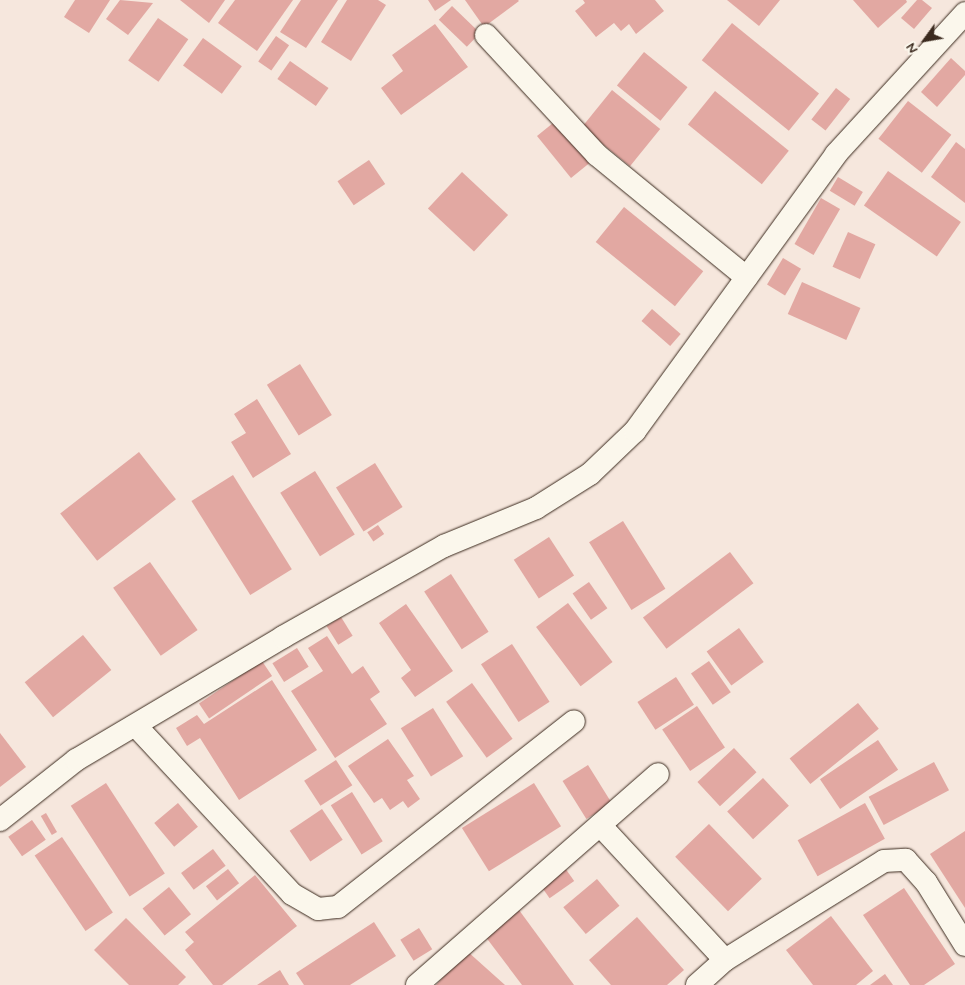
<!DOCTYPE html>
<html>
<head>
<meta charset="utf-8">
<style>
	body { margin:0 }
	#map { position:relative; width:965px; height:985px; overflow:hidden; background:#f6e7dd; font-family:Mynerve,sans-serif }
	div>[style] { position:absolute }
	.building>* { inset:0; background:#e2a8a2; transform-origin:0 0 }
	.roads { filter:drop-shadow(0 0 1px #3b2a1e) drop-shadow(0 0 1px #3b2a1e) }
	.street>* { height:22px; margin:-11px; padding:0 11px; transform-origin:11px; border-radius:11px; background:#fbf7ec }
	span { translate:-50% -50%; white-space:nowrap; text-align:center; line-height:1.15; -webkit-text-stroke:4px #fbf7ec; paint-order:stroke }
	.north { position:absolute; left:900px; top:15px; width:50px; height:50px; -webkit-text-stroke:4px #fbf7ec; paint-order:stroke; rotate:238deg; font-size:14px; font-weight:700; line-height:20px; text-align:center; color:#3b2a1e }
	.north::after { content:''; display:block; margin:auto; width:18px; height:22px; background:#3b2a1e; clip-path:polygon(50% 0,100% 100%,50% 72%,0 100%) }
</style>
</head>
<body>
<div id="map">
	<div class="building">
		<div style="clip-path:polygon(75px 0,110px 0,89px 33px,64px 17px)"></div>
		<div style="clip-path:polygon(120px 0,153px 3px,128px 35px,106px 19px)"></div>
		<div style="clip-path:polygon(180px 0,225px 0,209px 23px)"></div>
		<div style="clip-path:polygon(235px 0,293px 0,257px 51px,218px 23px)"></div>
		<div style="clip-path:polygon(301px 0,338px 0,306px 48px,280px 32px)"></div>
		<div style="clip-path:polygon(347px 0,378px 0,386px 5px,351px 61px,321px 42px)"></div>
		<div style="clip-path:polygon(428px 0,451px 0,435px 11px)"></div>
		<div style="clip-path:polygon(465px 0,518px 0,519px 1px,484px 27px)"></div>
		<div style="clip-path:polygon(583px 0,655px 0,664px 11px,636px 34px,629px 24px,621px 31px,614px 23px,596px 37px,575px 11px,585px 3px)"></div>
		<div style="clip-path:polygon(727px 0,780px 0,759px 26px)"></div>
		<div style="clip-path:polygon(853px 0,906px 0,907px 2px,878px 28px)"></div>
		<div style="clip-path:polygon(917px 0,922px 0,932px 8px,914px 29px,901px 18px)"></div>
		<div style="left:452px;top:6px;width:39px;height:19px;rotate:44deg"></div>
		<div style="left:158px;top:18px;width:37px;height:52px;rotate:35deg"></div>
		<div style="left:732px;top:23px;width:112px;height:48px;rotate:39deg"></div>
		<div style="clip-path:polygon(435px 24px,468px 67px,401px 115px,381px 88px,403px 71px,392px 55px)"></div>
		<div style="left:276px;top:36px;width:16px;height:31px;rotate:35deg"></div>
		<div style="left:203px;top:38px;width:48px;height:34px;rotate:36deg"></div>
		<div style="left:644px;top:52px;width:56px;height:43px;rotate:39deg"></div>
		<div style="clip-path:polygon(951px 58px,965px 71px,965px 75px,937px 107px,921px 92px)"></div>
		<div style="left:290px;top:61px;width:47px;height:22px;rotate:35deg"></div>
		<div style="left:836px;top:88px;width:18px;height:40px;rotate:38deg"></div>
		<div style="left:612px;top:90px;width:62px;height:48px;rotate:39deg"></div>
		<div style="left:715px;top:91px;width:95px;height:43px;rotate:39deg"></div>
		<div style="left:908px;top:101px;width:55px;height:48px;rotate:38deg"></div>
		<div style="left:558px;top:119px;width:54px;height:27px;rotate:51deg"></div>
		<div style="clip-path:polygon(956px 142px,965px 149px,965px 203px,931px 177px)"></div>
		<div style="left:369px;top:160px;width:29px;height:38px;rotate:56deg"></div>
		<div style="left:888px;top:171px;width:89px;height:42px;rotate:35deg"></div>
		<div style="left:462px;top:172px;width:63px;height:50px;rotate:43deg"></div>
		<div style="left:838px;top:177px;width:29px;height:16px;rotate:31deg"></div>
		<div style="left:821px;top:198px;width:22px;height:53px;rotate:30deg"></div>
		<div style="left:624px;top:207px;width:102px;height:45px;rotate:39deg"></div>
		<div style="left:848px;top:232px;width:30px;height:38px;rotate:24deg"></div>
		<div style="left:783px;top:258px;width:21px;height:31px;rotate:31deg"></div>
		<div style="left:802px;top:282px;width:64px;height:35px;rotate:24deg"></div>
		<div style="left:652px;top:309px;width:38px;height:16px;rotate:41deg"></div>
		<div style="left:300px;top:364px;width:60px;height:39px;rotate:58deg"></div>
		<div style="clip-path:polygon(257px 399px,291px 454px,253px 478px,231px 442px,246px 433px,234px 414px)"></div>
		<div style="left:139px;top:452px;width:60px;height:100px;rotate:52deg"></div>
		<div style="left:375px;top:463px;width:52px;height:46px;rotate:58deg"></div>
		<div style="left:315px;top:471px;width:75px;height:41px;rotate:58deg"></div>
		<div style="left:233px;top:475px;width:111px;height:49px;rotate:58deg"></div>
		<div style="left:623px;top:521px;width:80px;height:40px;rotate:58deg"></div>
		<div style="left:378px;top:525px;width:11px;height:13px;rotate:56deg"></div>
		<div style="left:549px;top:537px;width:46px;height:42px;rotate:57deg"></div>
		<div style="left:730px;top:552px;width:39px;height:109px;rotate:53deg"></div>
		<div style="left:150px;top:562px;width:83px;height:45px;rotate:55deg"></div>
		<div style="left:451px;top:574px;width:69px;height:32px;rotate:57deg"></div>
		<div style="left:589px;top:582px;width:32px;height:20px;rotate:55deg"></div>
		<div style="left:568px;top:603px;width:74px;height:40px;rotate:53deg"></div>
		<div style="clip-path:polygon(406px 604px,453px 671px,415px 697px,401px 678px,411px 670px,379px 623px)"></div>
		<div style="left:341px;top:617px;width:22px;height:17px;rotate:58deg"></div>
		<div style="left:739px;top:628px;width:42px;height:40px;rotate:54deg"></div>
		<div style="left:83px;top:635px;width:45px;height:75px;rotate:51deg"></div>
		<div style="clip-path:polygon(327px 636px,352px 674px,363px 666px,380px 692px,370px 699px,387px 724px,335px 758px,291px 691px,323px 671px,308px 648px)"></div>
		<div style="left:512px;top:644px;width:69px;height:37px;rotate:57deg"></div>
		<div style="left:297px;top:648px;width:22px;height:29px;rotate:58deg"></div>
		<div style="left:262px;top:661px;width:18px;height:76px;rotate:56deg"></div>
		<div style="left:709px;top:661px;width:38px;height:22px;rotate:55deg"></div>
		<div style="left:676px;top:677px;width:33px;height:46px;rotate:57deg"></div>
		<div style="clip-path:polygon(272px 680px,317px 750px,239px 800px,200px 738px,187px 746px,176px 728px,197px 715px,204px 724px)"></div>
		<div style="left:472px;top:683px;width:69px;height:32px;rotate:54deg"></div>
		<div style="left:858px;top:703px;width:33px;height:88px;rotate:51deg"></div>
		<div style="left:697px;top:706px;width:50px;height:42px;rotate:56deg"></div>
		<div style="left:433px;top:708px;width:57px;height:38px;rotate:58deg"></div>
		<div style="clip-path:polygon(0 733px,26px 767px,0 787px)"></div>
		<div style="clip-path:polygon(388px 739px,414px 776px,407px 780px,420px 799px,408px 808px,403px 801px,390px 810px,382px 798px,374px 803px,348px 766px)"></div>
		<div style="left:878px;top:740px;width:36px;height:70px;rotate:56deg"></div>
		<div style="left:734px;top:748px;width:33px;height:50px;rotate:47deg"></div>
		<div style="left:336px;top:760px;width:30px;height:38px;rotate:57deg"></div>
		<div style="left:934px;top:762px;width:32px;height:74px;rotate:62deg"></div>
		<div style="left:588px;top:765px;width:45px;height:30px;rotate:58deg"></div>
		<div style="left:763px;top:778px;width:38px;height:49px;rotate:47deg"></div>
		<div style="left:106px;top:783px;width:108px;height:42px;rotate:57deg"></div>
		<div style="left:534px;top:783px;width:51px;height:85px;rotate:58deg"></div>
		<div style="left:352px;top:792px;width:58px;height:25px;rotate:58deg"></div>
		<div style="left:178px;top:803px;width:31px;height:31px;rotate:50deg"></div>
		<div style="left:865px;top:803px;width:41px;height:77px;rotate:61deg"></div>
		<div style="left:322px;top:809px;width:37px;height:39px;rotate:56deg"></div>
		<div style="left:46px;top:813px;width:22px;height:6px;rotate:60deg"></div>
		<div style="left:32px;top:820px;width:24px;height:29px;rotate:55deg"></div>
		<div style="left:709px;top:824px;width:76px;height:47px;rotate:46deg"></div>
		<div style="clip-path:polygon(965px 831px,965px 908px,930px 854px)"></div>
		<div style="left:62px;top:837px;width:91px;height:33px;rotate:56deg"></div>
		<div style="left:213px;top:849px;width:21px;height:40px;rotate:53deg"></div>
		<div style="left:565px;top:868px;width:16px;height:30px;rotate:55deg"></div>
		<div style="left:228px;top:869px;width:18px;height:28px;rotate:52deg"></div>
		<div style="clip-path:polygon(255px 875px,297px 926px,222px 985px,213px 985px,185px 950px,194px 942px,185px 932px)"></div>
		<div style="left:597px;top:879px;width:35px;height:44px;rotate:50deg"></div>
		<div style="left:169px;top:887px;width:35px;height:34px;rotate:51deg"></div>
		<div style="clip-path:polygon(904px 888px,955px 964px,924px 985px,910px 985px,863px 915px)"></div>
		<div style="clip-path:polygon(519px 910px,574px 985px,522px 985px,485px 936px)"></div>
		<div style="clip-path:polygon(831px 916px,873px 971px,856px 985px,813px 985px,786px 950px)"></div>
		<div style="clip-path:polygon(637px 917px,684px 970px,667px 985px,611px 985px,589px 960px)"></div>
		<div style="clip-path:polygon(126px 918px,186px 977px,178px 985px,129px 985px,94px 950px)"></div>
		<div style="clip-path:polygon(374px 922px,396px 956px,350px 985px,304px 985px,296px 973px)"></div>
		<div style="left:419px;top:928px;width:25px;height:22px;rotate:58deg"></div>
		<div style="clip-path:polygon(467px 951px,505px 985px,436px 985px)"></div>
		<div style="clip-path:polygon(280px 970px,289px 985px,257px 985px)"></div>
		<div style="clip-path:polygon(885px 974px,893px 985px,870px 985px)"></div>
	</div>
	<div class="roads">
		<div class="street">
			<div style="left:486px;top:35px;width:163px;rotate:47.2deg"></div>
			<div style="left:597px;top:155px;width:193px;rotate:39.3deg"></div>
			<div style="left:136px;top:726px;width:229px;rotate:47.1deg"></div>
			<div style="left:292px;top:894px;width:30px;rotate:30deg"></div>
			<div style="left:318px;top:909px;width:20px;rotate:-6deg"></div>
			<div style="left:338px;top:907px;width:300px;rotate:-38.2deg"></div>
			<div style="left:0;top:820px;width:97px;rotate:-38.3deg"></div>
			<div style="left:76px;top:760px;width:241px;rotate:-30.7deg"></div>
			<div style="left:283px;top:637px;width:185px;rotate:-29.5deg"></div>
			<div style="left:444px;top:546px;width:100px;rotate:-22.4deg"></div>
			<div style="left:536px;top:508px;width:64px;rotate:-32.2deg"></div>
			<div style="left:590px;top:474px;width:62px;rotate:-43.7deg"></div>
			<div style="left:635px;top:431px;width:342px;rotate:-54deg"></div>
			<div style="left:836px;top:154px;width:191px;rotate:-47.5deg"></div>
			<div style="left:600px;top:825px;width:184px;rotate:47.2deg"></div>
			<div style="left:417px;top:985px;width:320px;rotate:-41.2deg"></div>
			<div style="left:697px;top:985px;width:38px;rotate:-42deg"></div>
			<div style="left:725px;top:960px;width:187px;rotate:-31.9deg"></div>
			<div style="left:884px;top:861px;width:22px;rotate:-3deg"></div>
			<div style="left:906px;top:860px;width:30px;rotate:48deg"></div>
			<div style="left:926px;top:882px;width:74px;rotate:58.2deg"></div>
		</div>
	</div>
	<div class="north">N</div>
</div>
</body>
</html>
